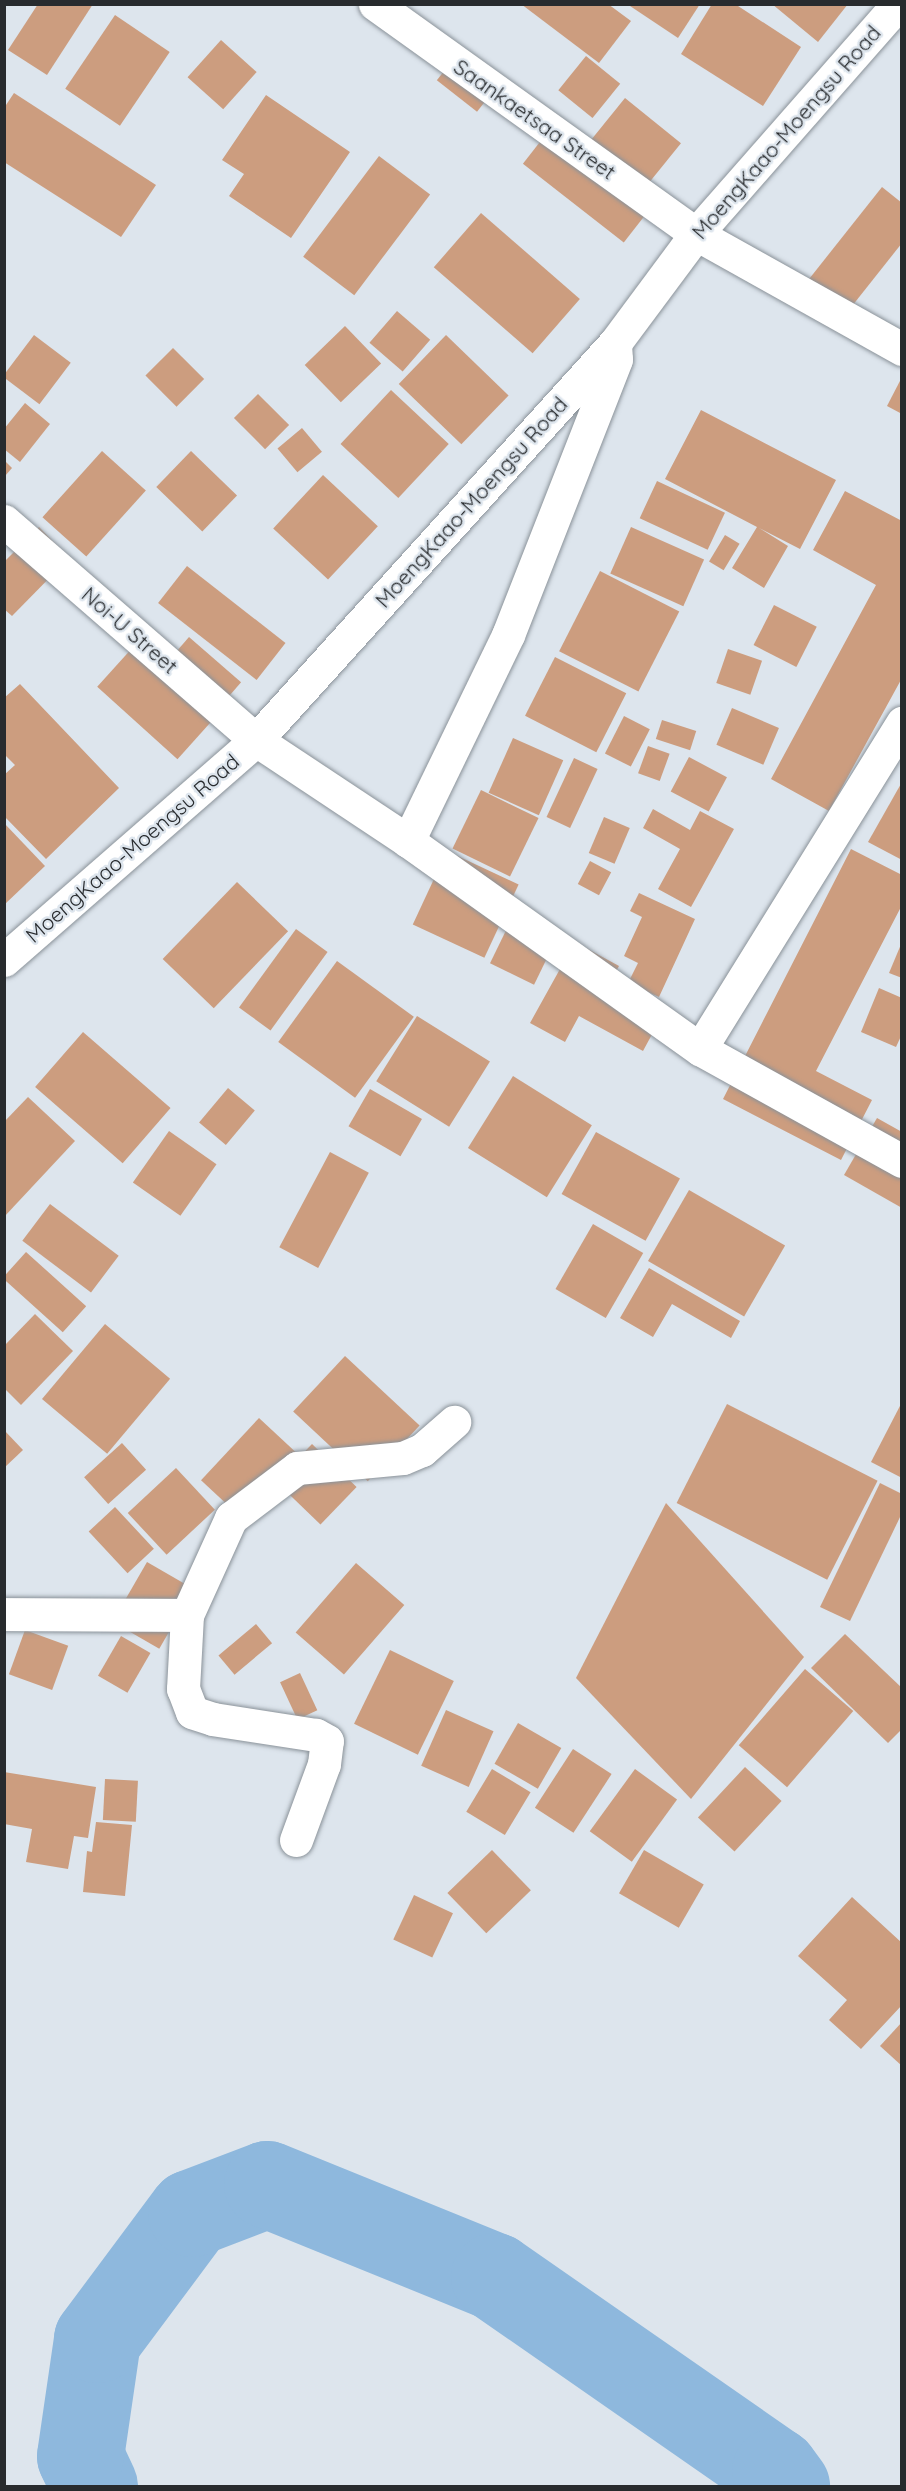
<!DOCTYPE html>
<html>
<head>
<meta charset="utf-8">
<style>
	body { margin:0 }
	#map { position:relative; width:906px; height:2491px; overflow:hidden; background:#dde5ed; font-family:Quicksand,sans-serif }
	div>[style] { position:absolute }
	.river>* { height:87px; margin:-43.5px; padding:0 43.5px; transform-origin:43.5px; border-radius:43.5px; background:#8eb8dd }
	.building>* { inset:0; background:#cc9d7f; transform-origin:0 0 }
	.roads { filter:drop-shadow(0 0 2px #8a9299) drop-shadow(0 0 2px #8a9299) }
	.street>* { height:33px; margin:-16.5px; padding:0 16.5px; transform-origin:16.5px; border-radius:16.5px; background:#fff }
	.secondary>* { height:33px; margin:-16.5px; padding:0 16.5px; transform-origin:16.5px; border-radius:16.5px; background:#fff }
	span { translate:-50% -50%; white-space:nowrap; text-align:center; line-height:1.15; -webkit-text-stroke:5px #dde5ed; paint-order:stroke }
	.street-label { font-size:21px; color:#282b2e }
	.frame { position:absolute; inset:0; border:6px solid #282b2e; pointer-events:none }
</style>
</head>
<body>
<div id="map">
	<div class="river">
		<div style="left:94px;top:2486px;width:33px;rotate:-115deg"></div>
		<div style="left:80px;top:2456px;width:118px;rotate:-81.7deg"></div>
		<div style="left:97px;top:2339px;width:157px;rotate:-53.3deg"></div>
		<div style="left:191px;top:2213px;width:81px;rotate:-20.9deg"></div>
		<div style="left:267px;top:2184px;width:245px;rotate:22.1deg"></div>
		<div style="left:494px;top:2276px;width:342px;rotate:34.8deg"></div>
		<div style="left:775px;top:2471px;width:19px;rotate:54deg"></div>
	</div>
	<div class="building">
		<div style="clip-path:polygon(38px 4px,93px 4px,47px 75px,8px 50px)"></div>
		<div style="clip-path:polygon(521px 4px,608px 4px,631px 21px,599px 63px)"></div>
		<div style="clip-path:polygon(627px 4px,700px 4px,678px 38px)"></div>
		<div style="clip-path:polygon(712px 4px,735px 4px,801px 47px,763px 106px,681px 54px)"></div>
		<div style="clip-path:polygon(772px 4px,848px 4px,818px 42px)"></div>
		<div style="left:115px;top:15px;width:66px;height:89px;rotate:34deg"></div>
		<div style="left:221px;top:40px;width:48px;height:50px;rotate:42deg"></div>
		<div style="left:459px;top:52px;width:51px;height:36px;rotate:38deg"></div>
		<div style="left:586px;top:56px;width:44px;height:44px;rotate:39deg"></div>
		<div style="clip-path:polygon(14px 93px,156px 185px,121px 237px,4px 162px,4px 108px)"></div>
		<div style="clip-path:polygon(266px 95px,350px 152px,291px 238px,229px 196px,244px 174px,222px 160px)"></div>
		<div style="left:625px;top:98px;width:72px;height:62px;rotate:39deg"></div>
		<div style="left:550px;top:129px;width:128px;height:44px;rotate:38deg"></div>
		<div style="left:379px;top:156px;width:64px;height:126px;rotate:37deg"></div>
		<div style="clip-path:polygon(882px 187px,902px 203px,902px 243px,837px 325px,798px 293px)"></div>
		<div style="left:481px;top:213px;width:131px;height:72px;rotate:41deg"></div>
		<div style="left:397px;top:311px;width:44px;height:42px;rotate:41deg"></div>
		<div style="left:345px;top:326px;width:52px;height:56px;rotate:46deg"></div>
		<div style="left:34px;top:335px;width:46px;height:52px;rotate:37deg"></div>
		<div style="left:446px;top:335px;width:87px;height:68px;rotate:44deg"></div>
		<div style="left:173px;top:348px;width:44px;height:39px;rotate:45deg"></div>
		<div style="clip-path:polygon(902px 377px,902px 414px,887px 406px)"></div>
		<div style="left:391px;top:390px;width:79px;height:74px;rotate:43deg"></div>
		<div style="left:258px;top:394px;width:44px;height:34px;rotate:45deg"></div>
		<div style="clip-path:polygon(25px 403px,50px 424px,20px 462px,4px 449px,4px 429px)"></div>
		<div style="clip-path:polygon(701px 410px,836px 480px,800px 549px,759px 528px,788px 546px,764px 588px,732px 568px,757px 527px,665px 479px)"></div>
		<div style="left:302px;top:428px;width:31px;height:32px;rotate:50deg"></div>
		<div style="left:102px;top:451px;width:59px;height:89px;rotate:42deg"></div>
		<div style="left:191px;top:451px;width:64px;height:50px;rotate:44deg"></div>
		<div style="clip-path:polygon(5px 461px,12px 468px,5px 476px)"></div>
		<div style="left:323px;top:475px;width:75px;height:73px;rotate:43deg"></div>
		<div style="left:657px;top:481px;width:75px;height:41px;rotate:25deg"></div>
		<div style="clip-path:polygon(845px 491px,902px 521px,902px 678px,829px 811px,771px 779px,876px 585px,813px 550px)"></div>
		<div style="clip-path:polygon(39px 527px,69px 558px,12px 616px,4px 609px,4px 562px)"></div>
		<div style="left:631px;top:527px;width:80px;height:51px;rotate:24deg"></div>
		<div style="left:725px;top:535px;width:17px;height:31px;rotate:31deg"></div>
		<div style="left:187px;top:566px;width:125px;height:47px;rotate:38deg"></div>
		<div style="left:600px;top:571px;width:89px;height:90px;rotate:27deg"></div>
		<div style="left:774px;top:605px;width:48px;height:45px;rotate:27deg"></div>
		<div style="left:189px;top:637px;width:69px;height:37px;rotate:41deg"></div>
		<div style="left:134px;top:646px;width:108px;height:55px;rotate:42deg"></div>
		<div style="left:728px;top:649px;width:36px;height:36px;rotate:19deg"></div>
		<div style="left:555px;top:657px;width:80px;height:66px;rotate:27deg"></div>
		<div style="clip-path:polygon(20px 684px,119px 788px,46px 859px,4px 816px,4px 775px,15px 765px,4px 754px,4px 698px)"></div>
		<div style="left:732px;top:708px;width:51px;height:40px;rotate:23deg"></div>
		<div style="left:624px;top:716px;width:29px;height:42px;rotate:27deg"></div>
		<div style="left:662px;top:720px;width:36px;height:20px;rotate:18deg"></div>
		<div style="left:513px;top:738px;width:55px;height:60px;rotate:24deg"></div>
		<div style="left:648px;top:746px;width:23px;height:29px;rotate:20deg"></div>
		<div style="left:689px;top:757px;width:43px;height:39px;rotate:28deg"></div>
		<div style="left:574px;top:758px;width:26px;height:65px;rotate:25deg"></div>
		<div style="clip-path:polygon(902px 782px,902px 860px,868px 842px)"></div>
		<div style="left:481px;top:790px;width:64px;height:65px;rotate:26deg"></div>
		<div style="clip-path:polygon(653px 809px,690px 830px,700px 811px,734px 829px,691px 907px,658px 889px,680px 849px,643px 828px)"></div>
		<div style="left:604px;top:817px;width:28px;height:39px;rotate:23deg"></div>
		<div style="clip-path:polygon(4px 823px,45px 866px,4px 905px)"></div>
		<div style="clip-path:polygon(851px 849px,902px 875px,902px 905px,816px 1071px,872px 1100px,841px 1160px,723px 1099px)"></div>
		<div style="left:447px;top:851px;width:79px;height:81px;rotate:25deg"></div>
		<div style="left:590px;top:861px;width:24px;height:26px;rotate:28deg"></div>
		<div style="left:237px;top:882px;width:71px;height:107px;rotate:44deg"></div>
		<div style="clip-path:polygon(639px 893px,695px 919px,659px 997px,628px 983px,638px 963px,624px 956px,642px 917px,630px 911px)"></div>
		<div style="left:515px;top:912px;width:49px;height:57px;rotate:26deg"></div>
		<div style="left:296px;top:929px;width:39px;height:97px;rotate:36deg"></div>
		<div style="clip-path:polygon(575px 942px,619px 966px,609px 984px,663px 1014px,643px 1051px,579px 1016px,565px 1042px,530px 1023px)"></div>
		<div style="clip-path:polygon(902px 942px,902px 978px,889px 973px)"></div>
		<div style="left:337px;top:961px;width:95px;height:100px;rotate:36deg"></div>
		<div style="clip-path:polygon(879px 988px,902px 998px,902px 1034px,896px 1047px,861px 1032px)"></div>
		<div style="left:417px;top:1016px;width:86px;height:77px;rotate:32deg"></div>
		<div style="left:83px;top:1032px;width:116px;height:73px;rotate:41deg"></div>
		<div style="left:513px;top:1076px;width:93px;height:85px;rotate:32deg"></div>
		<div style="left:228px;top:1088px;width:35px;height:45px;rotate:40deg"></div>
		<div style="left:370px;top:1089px;width:60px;height:43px;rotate:30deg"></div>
		<div style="clip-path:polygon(28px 1097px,75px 1141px,4px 1217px,4px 1122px)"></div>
		<div style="clip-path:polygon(877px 1118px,902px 1132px,902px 1208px,844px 1175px)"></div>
		<div style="left:169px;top:1131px;width:58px;height:63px;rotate:35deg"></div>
		<div style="left:596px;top:1132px;width:96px;height:71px;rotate:29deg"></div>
		<div style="left:330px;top:1152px;width:44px;height:108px;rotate:28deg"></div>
		<div style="left:689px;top:1190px;width:111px;height:82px;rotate:30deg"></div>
		<div style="left:50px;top:1204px;width:86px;height:46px;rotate:37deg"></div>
		<div style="left:593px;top:1224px;width:58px;height:75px;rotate:30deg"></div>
		<div style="left:26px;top:1252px;width:81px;height:35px;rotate:42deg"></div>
		<div style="clip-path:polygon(649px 1268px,740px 1321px,731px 1338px,672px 1304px,653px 1337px,620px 1318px)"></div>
		<div style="clip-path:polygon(35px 1314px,73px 1351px,21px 1405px,4px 1388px,4px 1346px)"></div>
		<div style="left:105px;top:1324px;width:85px;height:98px;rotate:40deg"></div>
		<div style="left:345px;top:1356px;width:102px;height:76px;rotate:43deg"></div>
		<div style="clip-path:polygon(902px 1402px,902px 1478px,871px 1462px)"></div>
		<div style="left:727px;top:1404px;width:169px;height:111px;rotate:27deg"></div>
		<div style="left:259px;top:1418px;width:50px;height:85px;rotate:43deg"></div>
		<div style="clip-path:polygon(4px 1430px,23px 1450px,4px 1468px)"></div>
		<div style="left:122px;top:1443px;width:36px;height:51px;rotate:48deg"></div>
		<div style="left:312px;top:1444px;width:62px;height:52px;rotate:44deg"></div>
		<div style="left:176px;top:1468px;width:57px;height:66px;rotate:47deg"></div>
		<div style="clip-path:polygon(880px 1483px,902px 1494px,902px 1513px,850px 1621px,820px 1607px)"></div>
		<div style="clip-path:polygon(666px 1503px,804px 1657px,691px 1799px,576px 1678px)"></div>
		<div style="left:115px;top:1507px;width:57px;height:36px;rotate:47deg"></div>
		<div style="left:147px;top:1562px;width:54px;height:69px;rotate:30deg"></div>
		<div style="left:356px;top:1563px;width:64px;height:92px;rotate:41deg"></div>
		<div style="left:256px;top:1624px;width:25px;height:49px;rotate:50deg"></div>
		<div style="left:25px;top:1630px;width:46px;height:47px;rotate:20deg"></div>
		<div style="clip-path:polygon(845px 1634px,902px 1688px,902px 1729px,888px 1743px,811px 1668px)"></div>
		<div style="left:121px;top:1636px;width:34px;height:46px;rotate:30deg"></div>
		<div style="left:390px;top:1650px;width:71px;height:82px;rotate:26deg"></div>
		<div style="left:805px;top:1669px;width:64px;height:101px;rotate:41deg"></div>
		<div style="left:300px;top:1673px;width:41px;height:22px;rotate:65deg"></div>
		<div style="left:446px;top:1710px;width:52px;height:61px;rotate:24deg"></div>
		<div style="left:518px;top:1723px;width:50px;height:47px;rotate:30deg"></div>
		<div style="left:573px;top:1749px;width:46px;height:70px;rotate:33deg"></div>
		<div style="left:745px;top:1767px;width:50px;height:69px;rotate:43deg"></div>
		<div style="left:492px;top:1769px;width:45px;height:50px;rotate:31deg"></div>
		<div style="left:635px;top:1769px;width:52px;height:77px;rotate:36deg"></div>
		<div style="clip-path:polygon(4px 1772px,96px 1787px,88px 1838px,74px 1836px,68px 1869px,26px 1862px,32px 1829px,4px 1824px)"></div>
		<div style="left:105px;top:1779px;width:33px;height:41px;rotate:3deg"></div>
		<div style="clip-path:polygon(96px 1822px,132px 1825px,125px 1896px,83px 1892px,87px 1851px,92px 1852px)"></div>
		<div style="left:492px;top:1850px;width:56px;height:62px;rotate:46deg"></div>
		<div style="left:644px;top:1850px;width:69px;height:50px;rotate:30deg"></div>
		<div style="left:414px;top:1895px;width:43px;height:49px;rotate:25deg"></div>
		<div style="clip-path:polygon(852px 1897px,902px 1943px,902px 2005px,861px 2049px,829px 2020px,847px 2000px,798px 1956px)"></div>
		<div style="clip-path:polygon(902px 2022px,902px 2066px,880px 2046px)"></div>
	</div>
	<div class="roads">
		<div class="street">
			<div style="left:375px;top:4px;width:395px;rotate:35.6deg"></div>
			<div style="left:696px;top:234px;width:236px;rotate:29.2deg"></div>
			<div style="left:4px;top:521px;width:334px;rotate:41deg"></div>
			<div style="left:256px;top:740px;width:182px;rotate:33.6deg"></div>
			<div style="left:408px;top:841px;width:359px;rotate:35.5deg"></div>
			<div style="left:700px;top:1049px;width:231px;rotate:29deg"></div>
			<div style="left:408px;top:841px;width:229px;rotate:-64.1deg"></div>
			<div style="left:508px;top:635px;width:296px;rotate:-68.6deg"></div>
			<div style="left:616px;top:359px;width:16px;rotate:-94deg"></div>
			<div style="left:700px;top:1049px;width:384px;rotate:-58.2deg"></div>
			<div style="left:4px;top:1614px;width:183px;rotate:0.3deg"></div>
			<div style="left:296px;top:1840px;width:81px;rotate:-69.8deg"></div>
			<div style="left:324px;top:1764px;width:23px;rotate:-83deg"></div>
			<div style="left:327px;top:1741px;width:13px;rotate:-151deg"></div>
			<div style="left:316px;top:1735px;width:104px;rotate:-171.2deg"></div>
			<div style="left:213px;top:1719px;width:22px;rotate:-162deg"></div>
			<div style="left:192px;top:1712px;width:25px;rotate:-111deg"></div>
			<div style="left:183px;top:1689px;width:74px;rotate:-86.9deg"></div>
			<div style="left:187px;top:1615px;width:107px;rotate:-65.6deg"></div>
			<div style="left:231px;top:1518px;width:83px;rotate:-37.1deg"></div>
			<div style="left:297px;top:1468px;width:106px;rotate:-5.4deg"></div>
			<div style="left:403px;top:1458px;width:21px;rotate:-23deg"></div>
			<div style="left:422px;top:1450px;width:43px;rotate:-41.2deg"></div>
		</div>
		<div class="secondary">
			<div style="left:4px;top:960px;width:335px;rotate:-41.1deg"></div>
			<div style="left:256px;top:740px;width:535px;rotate:-47.88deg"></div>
			<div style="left:615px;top:343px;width:136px;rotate:-53.4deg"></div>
			<div style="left:696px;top:234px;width:306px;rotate:-48.7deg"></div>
		</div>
	</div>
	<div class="street-label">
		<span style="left:535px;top:119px;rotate:35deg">Saankaetsaa Street</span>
		<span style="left:786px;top:132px;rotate:-49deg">MoengKaao-Moengsu Road</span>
		<span style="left:471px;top:502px;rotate:-48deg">MoengKaao-Moengsu Road</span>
		<span style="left:130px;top:630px;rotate:41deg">Noi-U Street</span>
		<span style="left:132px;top:848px;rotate:-41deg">MoengKaao-Moengsu Road</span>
	</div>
	<div class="frame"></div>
</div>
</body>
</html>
